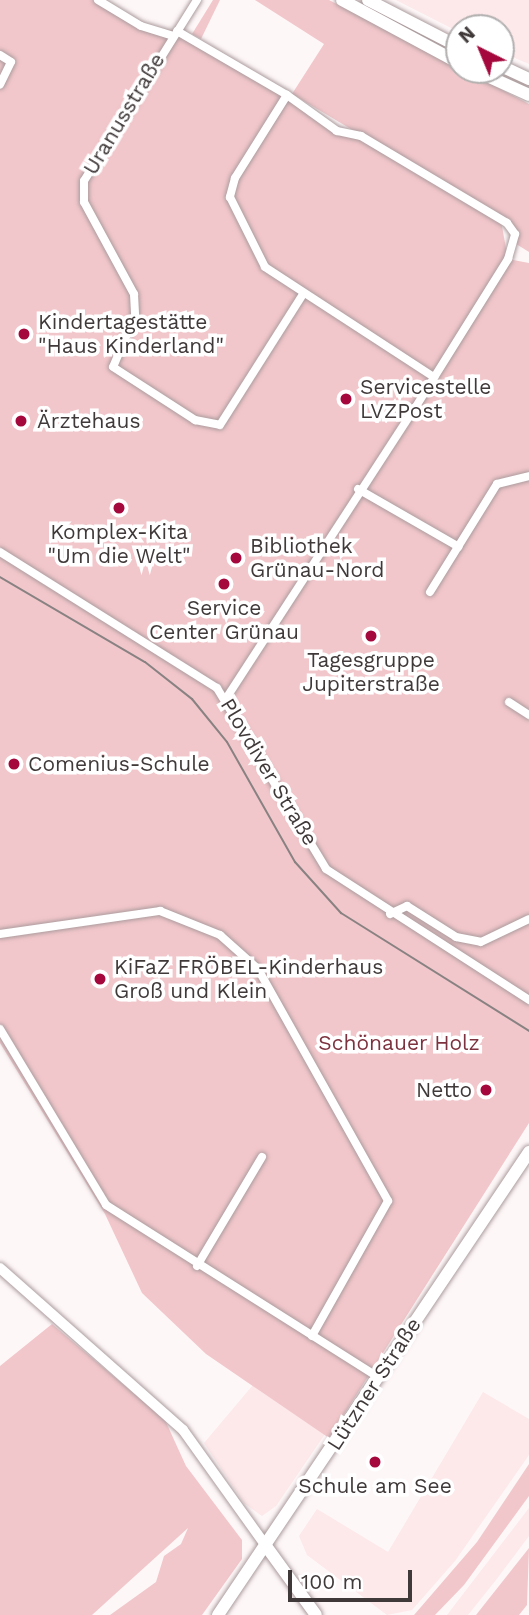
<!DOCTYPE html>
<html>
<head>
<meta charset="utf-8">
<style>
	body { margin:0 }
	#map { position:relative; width:529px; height:1615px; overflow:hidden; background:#fef7f8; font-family:"Work Sans",sans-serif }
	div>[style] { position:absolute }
	.built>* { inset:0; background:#fde8ea }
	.green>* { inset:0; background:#f2c7cb }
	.roads { filter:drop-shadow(0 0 2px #ac9c9e) drop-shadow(0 0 2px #ac9c9e) }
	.minor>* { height:8px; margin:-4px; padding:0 4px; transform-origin:4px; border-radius:4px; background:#fff }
	.tertiary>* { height:10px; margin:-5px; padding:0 5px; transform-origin:5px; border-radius:5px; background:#fff }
	.secondary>* { height:12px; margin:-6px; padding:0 6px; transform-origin:6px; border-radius:6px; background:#fff }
	.primary>* { height:12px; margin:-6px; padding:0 6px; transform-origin:6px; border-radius:6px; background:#fff }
	.tram>* { height:2px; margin:-1px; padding:0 1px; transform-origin:1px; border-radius:1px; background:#898283 }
	.dots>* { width:19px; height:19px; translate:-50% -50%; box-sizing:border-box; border:4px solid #fff; border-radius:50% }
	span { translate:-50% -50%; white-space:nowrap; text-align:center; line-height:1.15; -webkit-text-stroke:7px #fff; paint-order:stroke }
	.street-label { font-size:21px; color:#40393a }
	.poi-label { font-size:21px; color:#40393a }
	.left { translate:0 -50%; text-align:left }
	.right { translate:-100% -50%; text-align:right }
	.park-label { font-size:21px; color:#7d323f }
	.north { position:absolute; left:445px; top:14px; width:70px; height:70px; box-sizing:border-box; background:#fff; border:2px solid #b3b0b0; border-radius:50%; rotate:317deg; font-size:19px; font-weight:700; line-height:28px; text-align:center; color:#40393a }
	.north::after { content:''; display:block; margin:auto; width:24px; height:32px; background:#a4083c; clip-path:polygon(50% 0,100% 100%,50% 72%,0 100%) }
	.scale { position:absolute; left:288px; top:1570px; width:124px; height:32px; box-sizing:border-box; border:4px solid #40393a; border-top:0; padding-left:9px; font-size:21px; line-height:24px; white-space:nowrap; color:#40393a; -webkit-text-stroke:5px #fff; paint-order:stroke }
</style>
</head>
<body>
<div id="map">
	<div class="built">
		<div style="clip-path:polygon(396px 0,529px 0,529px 64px,501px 52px,501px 28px,459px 32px)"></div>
		<div style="clip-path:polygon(253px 1385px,325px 1434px,276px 1506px,262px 1516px,244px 1503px,204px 1443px)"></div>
		<div style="clip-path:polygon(483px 1392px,529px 1419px,529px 1455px,455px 1561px,412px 1610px,387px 1615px,307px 1555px,299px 1536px,317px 1509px,388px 1552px)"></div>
		<div style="clip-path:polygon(529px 1508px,529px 1536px,496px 1580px,468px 1615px,447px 1615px)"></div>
	</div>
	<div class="green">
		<div style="clip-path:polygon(0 0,97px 0,141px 26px,177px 31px,337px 130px,361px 135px,292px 94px,324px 44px,255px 0,329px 0,529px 104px,529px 252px,513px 242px,517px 232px,501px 221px,508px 259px,529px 263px,529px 1123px,329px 1438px,206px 1354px,142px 1293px,105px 1214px,0 1043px)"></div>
		<div style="clip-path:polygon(213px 0,220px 0,201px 39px,192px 34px)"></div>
		<div style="clip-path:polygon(52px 1324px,165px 1420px,186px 1466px,242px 1540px,242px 1559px,202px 1615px,110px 1615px,156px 1582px,164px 1556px,181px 1544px,188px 1528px,92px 1615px,0 1615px,0 1366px)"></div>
		<div style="clip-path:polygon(529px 1464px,529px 1496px,464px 1585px,435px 1615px,414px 1615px,477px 1542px)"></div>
		<div style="clip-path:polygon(529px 1548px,527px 1605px,519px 1615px,476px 1615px)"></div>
	</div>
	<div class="roads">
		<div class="minor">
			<div style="left:98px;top:0;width:50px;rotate:31.2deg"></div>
			<div style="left:141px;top:26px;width:31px;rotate:17deg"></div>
			<div style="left:197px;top:0;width:213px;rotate:122deg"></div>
			<div style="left:84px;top:181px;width:21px;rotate:90deg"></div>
			<div style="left:84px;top:202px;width:105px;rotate:61.5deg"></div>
			<div style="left:134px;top:294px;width:21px;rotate:87deg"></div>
			<div style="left:135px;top:315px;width:56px;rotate:112.9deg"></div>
			<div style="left:113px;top:367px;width:98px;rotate:32.9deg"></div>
			<div style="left:195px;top:420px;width:25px;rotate:11deg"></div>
			<div style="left:220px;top:425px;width:153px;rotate:-57.6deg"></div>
			<div style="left:177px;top:31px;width:127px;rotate:30.2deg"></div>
			<div style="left:287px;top:95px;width:98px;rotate:122.1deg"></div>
			<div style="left:235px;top:178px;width:20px;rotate:105deg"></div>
			<div style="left:230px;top:197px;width:78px;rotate:63.4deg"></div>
			<div style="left:265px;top:267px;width:202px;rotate:33.1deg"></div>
			<div style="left:0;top:55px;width:13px;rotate:32deg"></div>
			<div style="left:11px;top:62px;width:25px;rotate:116deg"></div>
			<div style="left:358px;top:489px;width:116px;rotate:29.9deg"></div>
			<div style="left:0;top:552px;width:256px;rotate:32.1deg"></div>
			<div style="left:217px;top:688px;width:211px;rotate:58.9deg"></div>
			<div style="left:326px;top:869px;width:242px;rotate:32.8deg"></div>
			<div style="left:430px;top:592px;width:127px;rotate:-58.2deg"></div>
			<div style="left:497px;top:484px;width:33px;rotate:-14deg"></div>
			<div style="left:227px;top:697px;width:345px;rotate:-57deg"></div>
			<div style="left:415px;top:408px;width:176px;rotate:-58deg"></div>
			<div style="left:508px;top:259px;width:26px;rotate:-74deg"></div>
			<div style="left:515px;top:234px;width:14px;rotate:-126deg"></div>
			<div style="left:507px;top:223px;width:170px;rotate:-149.2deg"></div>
			<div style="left:361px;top:136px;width:25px;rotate:-168deg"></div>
			<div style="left:337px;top:131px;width:62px;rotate:-144.2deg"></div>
			<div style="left:509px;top:702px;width:24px;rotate:33deg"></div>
			<div style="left:390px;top:914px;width:19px;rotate:-25deg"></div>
			<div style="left:407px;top:906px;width:58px;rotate:32.3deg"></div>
			<div style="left:456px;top:937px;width:25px;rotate:11deg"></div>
			<div style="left:481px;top:942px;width:53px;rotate:-25.6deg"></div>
			<div style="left:0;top:934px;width:162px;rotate:-8.2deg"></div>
			<div style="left:160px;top:911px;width:65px;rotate:21.8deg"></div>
			<div style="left:220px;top:935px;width:51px;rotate:41.8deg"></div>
			<div style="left:258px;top:969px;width:266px;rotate:60.7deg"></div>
			<div style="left:388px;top:1201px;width:155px;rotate:119.4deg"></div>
			<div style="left:0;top:1029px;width:205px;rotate:58.9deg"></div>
			<div style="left:106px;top:1205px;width:322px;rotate:32.3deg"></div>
			<div style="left:197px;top:1266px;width:127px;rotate:-59.2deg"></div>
		</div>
		<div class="tertiary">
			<div style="left:0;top:1268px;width:244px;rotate:41.5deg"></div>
			<div style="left:183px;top:1430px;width:143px;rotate:54.4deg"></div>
		</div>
		<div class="secondary">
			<div style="left:266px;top:1546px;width:85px;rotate:54.1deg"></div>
		</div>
		<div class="primary">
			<div style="left:342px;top:0;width:133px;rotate:28.3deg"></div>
			<div style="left:368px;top:0;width:102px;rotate:27.3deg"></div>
			<div style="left:501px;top:66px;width:31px;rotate:25deg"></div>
			<div style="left:474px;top:70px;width:60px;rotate:24.4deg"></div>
			<div style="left:218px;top:1615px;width:558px;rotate:-56.11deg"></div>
		</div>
	</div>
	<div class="tram">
		<div style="left:0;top:577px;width:168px;rotate:30.4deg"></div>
		<div style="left:145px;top:662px;width:60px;rotate:38.2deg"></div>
		<div style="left:192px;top:699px;width:55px;rotate:50.9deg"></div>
		<div style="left:227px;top:742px;width:138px;rotate:60.5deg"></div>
		<div style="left:295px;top:862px;width:69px;rotate:48deg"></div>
		<div style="left:341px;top:913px;width:222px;rotate:32.1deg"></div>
	</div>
	<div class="dots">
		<div style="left:24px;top:334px;background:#a4083c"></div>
		<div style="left:346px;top:399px;background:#a4083c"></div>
		<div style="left:21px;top:421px;background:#a4083c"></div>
		<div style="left:119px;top:508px;background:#a4083c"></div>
		<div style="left:236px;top:558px;background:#a4083c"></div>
		<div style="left:224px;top:584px;background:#a4083c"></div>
		<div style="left:371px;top:636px;background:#a4083c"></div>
		<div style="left:14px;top:764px;background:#a4083c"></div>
		<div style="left:100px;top:979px;background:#a4083c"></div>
		<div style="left:486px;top:1090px;background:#a4083c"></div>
		<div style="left:375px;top:1462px;background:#a4083c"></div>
	</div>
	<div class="street-label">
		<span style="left:124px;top:114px;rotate:-59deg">Uranusstraße</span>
		<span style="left:269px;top:772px;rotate:59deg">Plovdiver Straße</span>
		<span style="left:374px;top:1384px;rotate:-57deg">Lützner Straße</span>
	</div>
	<div class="poi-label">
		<span class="left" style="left:38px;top:334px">Kindertagestätte<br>"Haus Kinderland"</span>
		<span class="left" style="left:360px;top:399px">Servicestelle<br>LVZPost</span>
		<span class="left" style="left:37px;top:421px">Ärztehaus</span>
		<span style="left:119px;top:544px">Komplex-Kita<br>"Um die Welt"</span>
		<span class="left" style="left:250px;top:558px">Bibliothek<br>Grünau-Nord</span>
		<span style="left:224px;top:620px">Service<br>Center Grünau</span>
		<span style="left:371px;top:672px">Tagesgruppe<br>Jupiterstraße</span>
		<span class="left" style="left:28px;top:764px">Comenius-Schule</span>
		<span class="left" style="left:114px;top:979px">KiFaZ FRÖBEL-Kinderhaus<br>Groß und Klein</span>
		<span class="right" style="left:472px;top:1090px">Netto</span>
		<span style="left:375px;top:1486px">Schule am See</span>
	</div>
	<div class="park-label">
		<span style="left:399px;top:1043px">Schönauer Holz</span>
	</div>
	<div class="north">N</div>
	<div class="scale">100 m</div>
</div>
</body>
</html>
